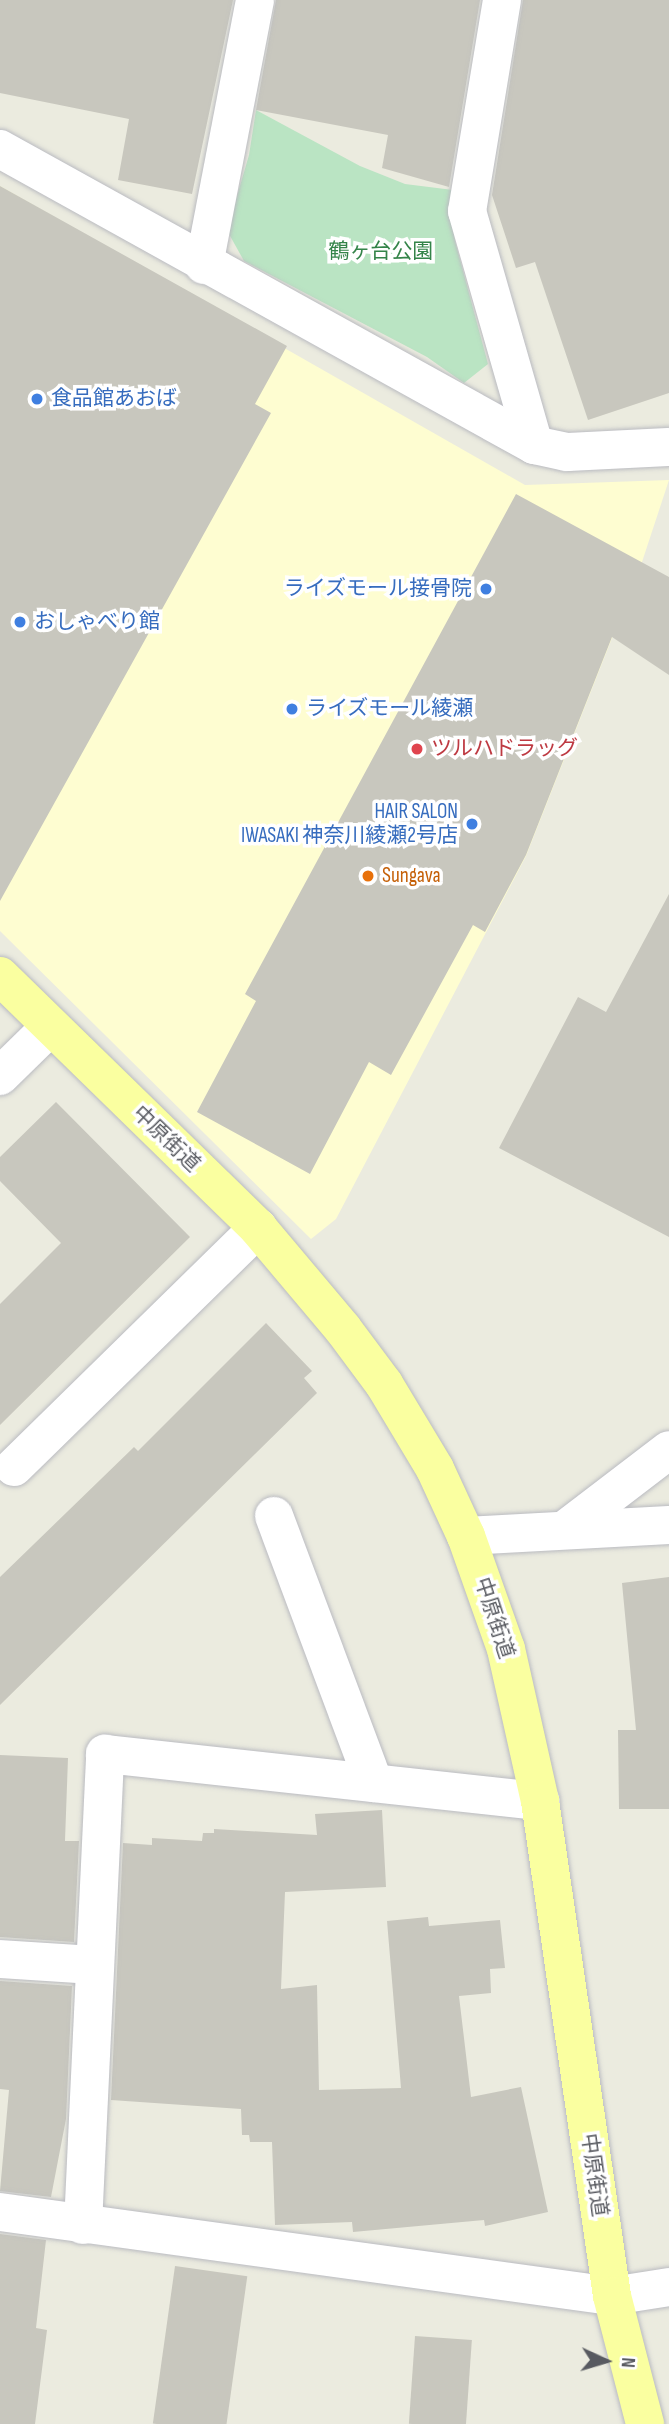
<!DOCTYPE html>
<html>
<head>
<meta charset="utf-8">
<style>
	body { margin:0 }
	#map { position:relative; width:669px; height:2424px; overflow:hidden; background:#ebebdf; font-family:"Sofia Sans Condensed","Noto Sans JP",sans-serif }
	div>[style] { position:absolute }
	.commercial>* { inset:0; background:#fefdd1 }
	.green>* { inset:0; background:#bae4c3 }
	.building>* { inset:0; background:#c8c7be; transform-origin:0 0 }
	.roads { filter:drop-shadow(0 0 2px #babbc1) drop-shadow(0 0 2px #babbc1) }
	.minor>* { height:38px; margin:-19px; padding:0 19px; transform-origin:19px; border-radius:19px; background:#fff }
	.tertiary>* { height:38px; margin:-19px; padding:0 19px; transform-origin:19px; border-radius:19px; background:#fff }
	.primary>* { height:38px; margin:-19px; padding:0 19px; transform-origin:19px; border-radius:19px; background:#faffa0 }
	.dots>* { width:19px; height:19px; translate:-50% -50%; box-sizing:border-box; border:4px solid #fff; border-radius:50% }
	span { translate:-50% -50%; white-space:nowrap; text-align:center; line-height:1.15; -webkit-text-stroke:7px #fff; paint-order:stroke }
	.park-label { font-size:21px; color:#348449 }
	.shop-label { font-size:21px; color:#366cbe }
	.left { translate:0 -50%; text-align:left }
	.right { translate:-100% -50%; text-align:right }
	.health-label { font-size:21px; color:#be3a42 }
	.food-label { font-size:21px; color:#c56008 }
	.street-label { font-size:21px; color:#585a60 }
	.north { position:absolute; left:571px; top:2326px; width:70px; height:70px; -webkit-text-stroke:5px #fff; paint-order:stroke; rotate:94deg; font-size:19px; font-weight:700; line-height:28px; text-align:center; color:#585a60 }
	.north::after { content:''; display:block; margin:auto; width:24px; height:32px; background:#585a60; clip-path:polygon(50% 0,100% 100%,50% 72%,0 100%) }
</style>
</head>
<body>
<div id="map">
	<div class="commercial">
		<div style="clip-path:polygon(0 186px,525px 485px,669px 480px,642px 562px,526px 856px,336px 1219px,311px 1239px,0 931px)"></div>
	</div>
	<div class="green">
		<div style="clip-path:polygon(256px 110px,360px 166px,405px 184px,453px 190px,450px 210px,455px 241px,488px 364px,464px 383px,427px 357px,244px 261px,229px 234px,230px 220px,249px 155px)"></div>
	</div>
	<div class="building">
		<div style="clip-path:polygon(0 0,233px 0,192px 194px,118px 180px,129px 119px,0 93px)"></div>
		<div style="clip-path:polygon(276px 0,480px 0,449px 187px,382px 168px,388px 135px,256px 110px)"></div>
		<div style="clip-path:polygon(523px 0,669px 0,669px 393px,588px 420px,535px 262px,516px 268px,492px 195px)"></div>
		<div style="clip-path:polygon(0 186px,287px 346px,255px 404px,271px 413px,0 901px)"></div>
		<div style="clip-path:polygon(516px 494px,669px 577px,669px 675px,612px 637px,526px 855px,485px 932px,473px 925px,391px 1075px,369px 1062px,310px 1174px,197px 1112px,256px 1001px,245px 994px)"></div>
		<div style="clip-path:polygon(669px 894px,669px 1237px,499px 1148px,578px 997px,606px 1012px)"></div>
		<div style="clip-path:polygon(56px 1102px,190px 1237px,0 1425px,0 1304px,61px 1243px,0 1181px,0 1157px)"></div>
		<div style="clip-path:polygon(266px 1323px,312px 1371px,304px 1378px,317px 1393px,0 1705px,0 1577px,134px 1447px,138px 1451px)"></div>
		<div style="clip-path:polygon(669px 1577px,669px 1809px,619px 1809px,618px 1730px,636px 1730px,622px 1583px)"></div>
		<div style="clip-path:polygon(0 1755px,68px 1758px,65px 1841px,79px 1841px,74px 1942px,0 1937px)"></div>
		<div style="clip-path:polygon(382px 1810px,386px 1887px,285px 1892px,281px 1989px,317px 1985px,319px 2090px,401px 2088px,387px 1921px,428px 1917px,429px 1926px,500px 1920px,505px 1968px,490px 1969px,491px 1993px,459px 1996px,471px 2097px,521px 2087px,548px 2212px,485px 2226px,484px 2220px,353px 2232px,352px 2222px,275px 2225px,272px 2142px,250px 2142px,249px 2135px,242px 2135px,241px 2109px,111px 2100px,123px 1843px,152px 1845px,152px 1838px,202px 1841px,203px 1833px,214px 1833px,214px 1829px,317px 1835px,315px 1814px)"></div>
		<div style="clip-path:polygon(0 1981px,72px 1986px,66px 2119px,51px 2197px,0 2191px,9px 2090px,0 2089px)"></div>
		<div style="clip-path:polygon(0 2234px,46px 2240px,36px 2328px,47px 2330px,35px 2424px,0 2424px)"></div>
		<div style="left:175px;top:2266px;width:73px;height:159px;rotate:8deg"></div>
		<div style="left:415px;top:2336px;width:57px;height:88px;rotate:4deg"></div>
	</div>
	<div class="roads">
		<div class="minor">
			<div style="left:502px;top:0;width:214px;rotate:99.4deg"></div>
			<div style="left:467px;top:211px;width:243px;rotate:74deg"></div>
			<div style="left:0;top:149px;width:611px;rotate:29deg"></div>
			<div style="left:534px;top:445px;width:34px;rotate:12deg"></div>
			<div style="left:567px;top:452px;width:102px;rotate:-2.8deg"></div>
			<div style="left:204px;top:265px;width:270px;rotate:-79.1deg"></div>
			<div style="left:0;top:1076px;width:71px;rotate:-44.4deg"></div>
			<div style="left:14px;top:1467px;width:342px;rotate:-44.4deg"></div>
			<div style="left:274px;top:1516px;width:285px;rotate:69.5deg"></div>
			<div style="left:567px;top:1528px;width:128px;rotate:-37.4deg"></div>
			<div style="left:0;top:1959px;width:94px;rotate:3.7deg"></div>
			<div style="left:0;top:2212px;width:618px;rotate:7.82deg"></div>
			<div style="left:612px;top:2296px;width:58px;rotate:-9deg"></div>
			<div style="left:83px;top:2225px;width:472px;rotate:-87.3deg"></div>
			<div style="left:105px;top:1754px;width:438px;rotate:6.2deg"></div>
		</div>
		<div class="tertiary">
			<div style="left:466px;top:1536px;width:203px;rotate:-3.1deg"></div>
		</div>
		<div class="primary">
			<div style="left:0;top:976px;width:361px;rotate:44.3deg"></div>
			<div style="left:258px;top:1228px;width:132px;rotate:49.9deg"></div>
			<div style="left:343px;top:1329px;width:69px;rotate:53.3deg"></div>
			<div style="left:384px;top:1384px;width:99px;rotate:59deg"></div>
			<div style="left:435px;top:1469px;width:74px;rotate:65.2deg"></div>
			<div style="left:466px;top:1536px;width:120px;rotate:70.5deg"></div>
			<div style="left:506px;top:1649px;width:156px;rotate:77.4deg"></div>
			<div style="left:540px;top:1801px;width:500px;rotate:81.72deg"></div>
			<div style="left:612px;top:2296px;width:132px;rotate:75.5deg"></div>
		</div>
	</div>
	<div class="dots">
		<div style="left:37px;top:399px;background:#3f7fe0"></div>
		<div style="left:486px;top:589px;background:#3f7fe0"></div>
		<div style="left:20px;top:622px;background:#3f7fe0"></div>
		<div style="left:292px;top:709px;background:#3f7fe0"></div>
		<div style="left:417px;top:749px;background:#e0444e"></div>
		<div style="left:472px;top:824px;background:#3f7fe0"></div>
		<div style="left:368px;top:876px;background:#e8710a"></div>
	</div>
	<div class="park-label">
		<span style="left:381px;top:252px">鶴ヶ台公園</span>
	</div>
	<div class="shop-label">
		<span class="left" style="left:51px;top:399px">食品館あおば</span>
		<span class="right" style="left:472px;top:589px">ライズモール接骨院</span>
		<span class="left" style="left:34px;top:622px">おしゃべり館</span>
		<span class="left" style="left:306px;top:709px">ライズモール綾瀬</span>
		<span class="right" style="left:458px;top:824px">HAIR SALON<br>IWASAKI 神奈川綾瀬2号店</span>
	</div>
	<div class="health-label">
		<span class="left" style="left:431px;top:749px">ツルハドラッグ</span>
	</div>
	<div class="food-label">
		<span class="left" style="left:382px;top:876px">Sungava</span>
	</div>
	<div class="street-label">
		<span style="left:166px;top:1139px;rotate:44deg">中原街道</span>
		<span style="left:494px;top:1618px;rotate:72deg">中原街道</span>
		<span style="left:594px;top:2175px;rotate:82deg">中原街道</span>
	</div>
	<div class="north">N</div>
</div>
</body>
</html>
